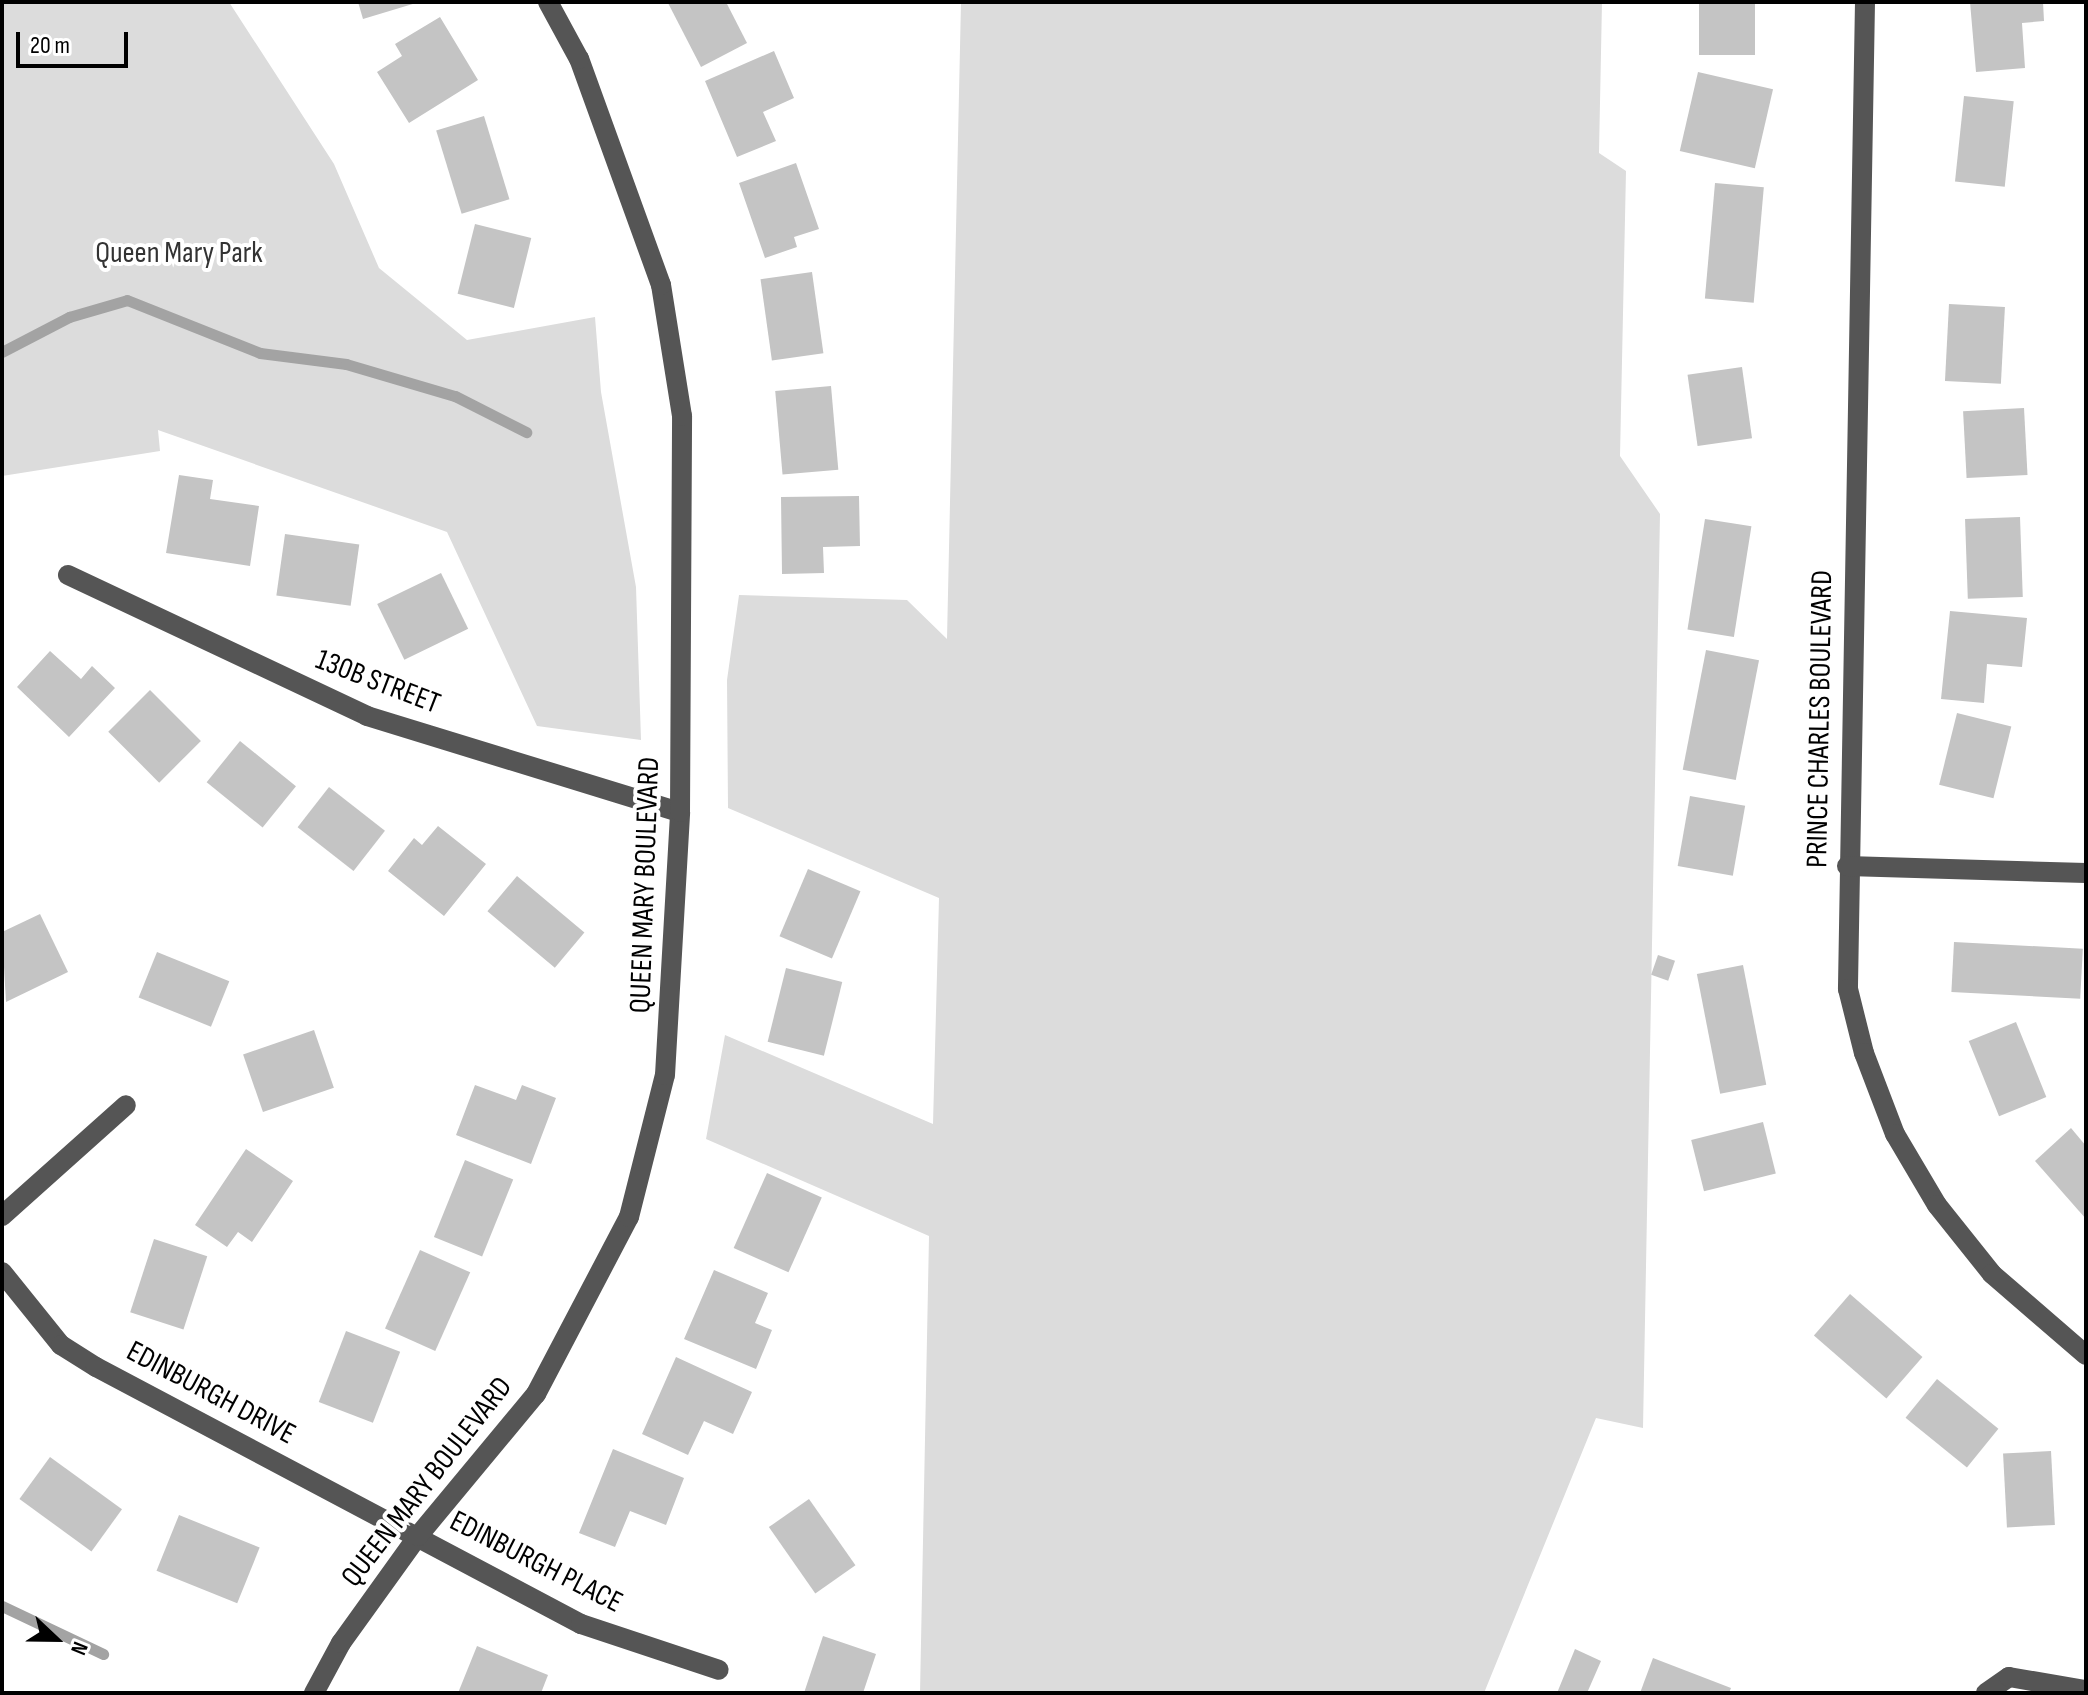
<!DOCTYPE html>
<html>
<head>
<meta charset="utf-8">
<style>
	body { margin:0 }
	#map { position:relative; width:2088px; height:1695px; overflow:hidden; background:#fff; font-family:"Sofia Sans Condensed",sans-serif }
	div>[style] { position:absolute }
	.green>* { inset:0; background:#dcdcdc }
	.stream>* { height:11px; margin:-5.5px; padding:0 5.5px; transform-origin:5.5px; border-radius:5.5px; background:#a3a3a3 }
	.building>* { inset:0; background:#c4c4c4; transform-origin:0 0 }
	.minor>* { height:20px; margin:-10px; padding:0 10px; transform-origin:10px; border-radius:10px; background:#555 }
	span { translate:-50% -50%; white-space:nowrap; text-align:center; line-height:1.15; -webkit-text-stroke:8px #fff; paint-order:stroke }
	.park-label { font-size:30px; color:#333 }
	.street-label { font-size:30px; color:#000 }
	.frame { position:absolute; inset:0; border:4px solid #000; pointer-events:none }
	.north { position:absolute; left:16px; top:1599px; width:80px; height:80px; -webkit-text-stroke:6px #fff; paint-order:stroke; rotate:112deg; font-size:22px; font-weight:700; line-height:32px; text-align:center; color:#000 }
	.north::after { content:''; display:block; margin:auto; width:28px; height:36px; background:#000; clip-path:polygon(50% 0,100% 100%,50% 72%,0 100%) }
	.scale { position:absolute; left:16px; top:32px; width:112px; height:36px; box-sizing:border-box; border:4px solid #000; border-top:0; padding-left:10px; font-size:24px; line-height:28px; white-space:nowrap; color:#000; -webkit-text-stroke:6px #fff; paint-order:stroke }
</style>
</head>
<body>
<div id="map">
	<div class="green">
		<div style="clip-path:polygon(2px 2px,229px 2px,334px 164px,379px 268px,467px 340px,595px 317px,601px 392px,636px 587px,641px 740px,537px 726px,447px 532px,158px 430px,160px 451px,2px 476px)"></div>
		<div style="clip-path:polygon(961px 2px,1602px 2px,1599px 153px,1626px 171px,1620px 456px,1660px 514px,1643px 1428px,1596px 1418px,1484px 1693px,920px 1693px,929px 1236px,706px 1139px,725px 1035px,933px 1124px,939px 898px,728px 808px,727px 680px,739px 595px,907px 600px,947px 639px)"></div>
	</div>
	<div class="stream">
		<div style="left:2px;top:352px;width:76px;rotate:-27.6deg"></div>
		<div style="left:69px;top:317px;width:60px;rotate:-16.3deg"></div>
		<div style="left:127px;top:300px;width:143px;rotate:21.7deg"></div>
		<div style="left:260px;top:353px;width:87px;rotate:7.3deg"></div>
		<div style="left:346px;top:364px;width:114px;rotate:16.4deg"></div>
		<div style="left:455px;top:396px;width:80px;rotate:26.9deg"></div>
		<div style="left:2px;top:1606px;width:112px;rotate:25.4deg"></div>
	</div>
	<div class="building">
		<div style="clip-path:polygon(358px 2px,416px 2px,416px 3px,363px 19px)"></div>
		<div style="clip-path:polygon(726px 2px,747px 43px,701px 67px,668px 3px)"></div>
		<div style="left:1699px;top:2px;width:56px;height:53px"></div>
		<div style="clip-path:polygon(1970px 2px,2043px 2px,2044px 21px,2022px 23px,2025px 68px,1976px 72px)"></div>
		<div style="clip-path:polygon(440px 17px,478px 80px,409px 123px,377px 72px,402px 56px,395px 44px)"></div>
		<div style="clip-path:polygon(774px 51px,794px 98px,763px 112px,776px 141px,737px 157px,705px 81px)"></div>
		<div style="left:1698px;top:72px;width:77px;height:81px;rotate:13deg"></div>
		<div style="left:1964px;top:96px;width:50px;height:86px;rotate:6deg"></div>
		<div style="left:484px;top:116px;width:87px;height:50px;rotate:73deg"></div>
		<div style="clip-path:polygon(796px 163px,819px 229px,794px 237px,797px 247px,765px 258px,739px 183px)"></div>
		<div style="left:1715px;top:183px;width:49px;height:116px;rotate:5deg"></div>
		<div style="left:475px;top:224px;width:58px;height:72px;rotate:14deg"></div>
		<div style="left:812px;top:272px;width:82px;height:52px;rotate:82deg"></div>
		<div style="left:1949px;top:304px;width:56px;height:77px;rotate:3deg"></div>
		<div style="left:1742px;top:367px;width:72px;height:55px;rotate:82deg"></div>
		<div style="left:831px;top:386px;width:84px;height:56px;rotate:85deg"></div>
		<div style="left:2024px;top:408px;width:67px;height:61px;rotate:87deg"></div>
		<div style="clip-path:polygon(179px 475px,213px 480px,210px 499px,259px 506px,250px 566px,166px 553px)"></div>
		<div style="clip-path:polygon(859px 496px,860px 546px,823px 547px,824px 573px,782px 574px,781px 497px)"></div>
		<div style="left:2020px;top:517px;width:80px;height:55px;rotate:88deg"></div>
		<div style="left:1705px;top:519px;width:47px;height:112px;rotate:9deg"></div>
		<div style="left:285px;top:534px;width:75px;height:62px;rotate:8deg"></div>
		<div style="left:441px;top:573px;width:62px;height:71px;rotate:64deg"></div>
		<div style="clip-path:polygon(1950px 611px,2027px 618px,2022px 667px,1987px 664px,1984px 703px,1941px 699px)"></div>
		<div style="left:1706px;top:650px;width:54px;height:122px;rotate:11deg"></div>
		<div style="clip-path:polygon(50px 651px,81px 679px,92px 666px,115px 688px,69px 737px,17px 687px)"></div>
		<div style="left:150px;top:690px;width:72px;height:59px;rotate:45deg"></div>
		<div style="left:1957px;top:713px;width:56px;height:74px;rotate:14deg"></div>
		<div style="left:240px;top:741px;width:72px;height:53px;rotate:39deg"></div>
		<div style="left:329px;top:787px;width:71px;height:51px;rotate:38deg"></div>
		<div style="left:1690px;top:796px;width:56px;height:71px;rotate:10deg"></div>
		<div style="clip-path:polygon(438px 826px,486px 864px,444px 916px,388px 871px,414px 838px,422px 845px)"></div>
		<div style="left:808px;top:869px;width:57px;height:73px;rotate:23deg"></div>
		<div style="left:517px;top:876px;width:88px;height:46px;rotate:40deg"></div>
		<div style="clip-path:polygon(40px 914px,68px 972px,6px 1002px,2px 932px)"></div>
		<div style="left:1954px;top:942px;width:129px;height:50px;rotate:3deg"></div>
		<div style="left:157px;top:952px;width:78px;height:49px;rotate:22deg"></div>
		<div style="left:1658px;top:955px;width:18px;height:21px;rotate:19deg"></div>
		<div style="left:1743px;top:965px;width:122px;height:47px;rotate:79deg"></div>
		<div style="left:786px;top:968px;width:58px;height:76px;rotate:14deg"></div>
		<div style="left:2016px;top:1022px;width:81px;height:51px;rotate:68deg"></div>
		<div style="left:314px;top:1030px;width:61px;height:75px;rotate:71deg"></div>
		<div style="clip-path:polygon(475px 1085px,516px 1100px,522px 1085px,556px 1098px,531px 1164px,456px 1135px)"></div>
		<div style="left:1763px;top:1122px;width:53px;height:74px;rotate:76deg"></div>
		<div style="clip-path:polygon(2071px 1128px,2086px 1146px,2086px 1219px,2035px 1161px)"></div>
		<div style="clip-path:polygon(246px 1149px,293px 1181px,252px 1242px,238px 1232px,227px 1247px,195px 1225px)"></div>
		<div style="left:465px;top:1160px;width:52px;height:83px;rotate:22deg"></div>
		<div style="left:767px;top:1173px;width:60px;height:82px;rotate:24deg"></div>
		<div style="left:154px;top:1239px;width:56px;height:77px;rotate:18deg"></div>
		<div style="left:420px;top:1250px;width:55px;height:86px;rotate:24deg"></div>
		<div style="clip-path:polygon(714px 1270px,768px 1293px,755px 1323px,772px 1330px,756px 1369px,684px 1339px)"></div>
		<div style="left:1850px;top:1294px;width:96px;height:55px;rotate:41deg"></div>
		<div style="left:346px;top:1331px;width:58px;height:76px;rotate:21deg"></div>
		<div style="clip-path:polygon(676px 1357px,752px 1392px,733px 1434px,704px 1421px,688px 1455px,642px 1434px)"></div>
		<div style="left:1937px;top:1379px;width:79px;height:50px;rotate:39deg"></div>
		<div style="clip-path:polygon(613px 1449px,684px 1478px,666px 1525px,630px 1511px,615px 1547px,579px 1533px)"></div>
		<div style="left:2051px;top:1451px;width:74px;height:48px;rotate:87deg"></div>
		<div style="left:50px;top:1457px;width:89px;height:52px;rotate:36deg"></div>
		<div style="left:809px;top:1499px;width:81px;height:49px;rotate:55deg"></div>
		<div style="left:179px;top:1515px;width:87px;height:60px;rotate:22deg"></div>
		<div style="clip-path:polygon(823px 1636px,876px 1654px,863px 1693px,804px 1693px)"></div>
		<div style="clip-path:polygon(477px 1646px,548px 1675px,541px 1693px,458px 1693px)"></div>
		<div style="clip-path:polygon(1575px 1649px,1601px 1661px,1587px 1693px,1557px 1693px)"></div>
		<div style="clip-path:polygon(1653px 1658px,1731px 1688px,1729px 1693px,1640px 1693px)"></div>
	</div>
	<div class="minor">
		<div style="left:1865px;top:2px;width:987px;rotate:90.99deg"></div>
		<div style="left:1848px;top:989px;width:66px;rotate:76deg"></div>
		<div style="left:1864px;top:1053px;width:87px;rotate:69.1deg"></div>
		<div style="left:1895px;top:1134px;width:82px;rotate:59.4deg"></div>
		<div style="left:1937px;top:1205px;width:88px;rotate:51.4deg"></div>
		<div style="left:1992px;top:1274px;width:124px;rotate:40.8deg"></div>
		<div style="left:68px;top:575px;width:331px;rotate:25.2deg"></div>
		<div style="left:367px;top:716px;width:327px;rotate:17.1deg"></div>
		<div style="left:1847px;top:866px;width:239px;rotate:1.7deg"></div>
		<div style="left:2px;top:1216px;width:166px;rotate:-41.8deg"></div>
		<div style="left:2px;top:1272px;width:94px;rotate:51.1deg"></div>
		<div style="left:61px;top:1345px;width:41px;rotate:32.2deg"></div>
		<div style="left:96px;top:1367px;width:549px;rotate:27.92deg"></div>
		<div style="left:581px;top:1624px;width:145px;rotate:18.4deg"></div>
		<div style="left:314px;top:1693px;width:57px;rotate:-61.6deg"></div>
		<div style="left:341px;top:1643px;width:132px;rotate:-54.3deg"></div>
		<div style="left:418px;top:1536px;width:185px;rotate:-50.3deg"></div>
		<div style="left:536px;top:1394px;width:200px;rotate:-62.3deg"></div>
		<div style="left:629px;top:1217px;width:146px;rotate:-75.8deg"></div>
		<div style="left:665px;top:1075px;width:263px;rotate:-86.7deg"></div>
		<div style="left:680px;top:812px;width:396px;rotate:-89.7deg"></div>
		<div style="left:682px;top:416px;width:133px;rotate:-99.1deg"></div>
		<div style="left:661px;top:285px;width:240px;rotate:-109.9deg"></div>
		<div style="left:579px;top:59px;width:65px;rotate:-118.5deg"></div>
		<div style="left:1986px;top:1693px;width:28px;rotate:-35deg"></div>
		<div style="left:2009px;top:1677px;width:76px;rotate:9.8deg"></div>
	</div>
	<div class="park-label">
		<span style="left:179px;top:253px">Queen Mary Park</span>
	</div>
	<div class="street-label">
		<span style="left:378px;top:682px;rotate:21deg">130B STREET</span>
		<span style="left:1820px;top:719px;rotate:-89deg">PRINCE CHARLES BOULEVARD</span>
		<span style="left:645px;top:885px;rotate:-88deg">QUEEN MARY BOULEVARD</span>
		<span style="left:211px;top:1393px;rotate:28deg">EDINBURGH DRIVE</span>
		<span style="left:427px;top:1482px;rotate:-52deg">QUEEN MARY BOULEVARD</span>
		<span style="left:536px;top:1562px;rotate:27deg">EDINBURGH PLACE</span>
	</div>
	<div class="frame"></div>
	<div class="north">N</div>
	<div class="scale">20 m</div>
</div>
</body>
</html>
